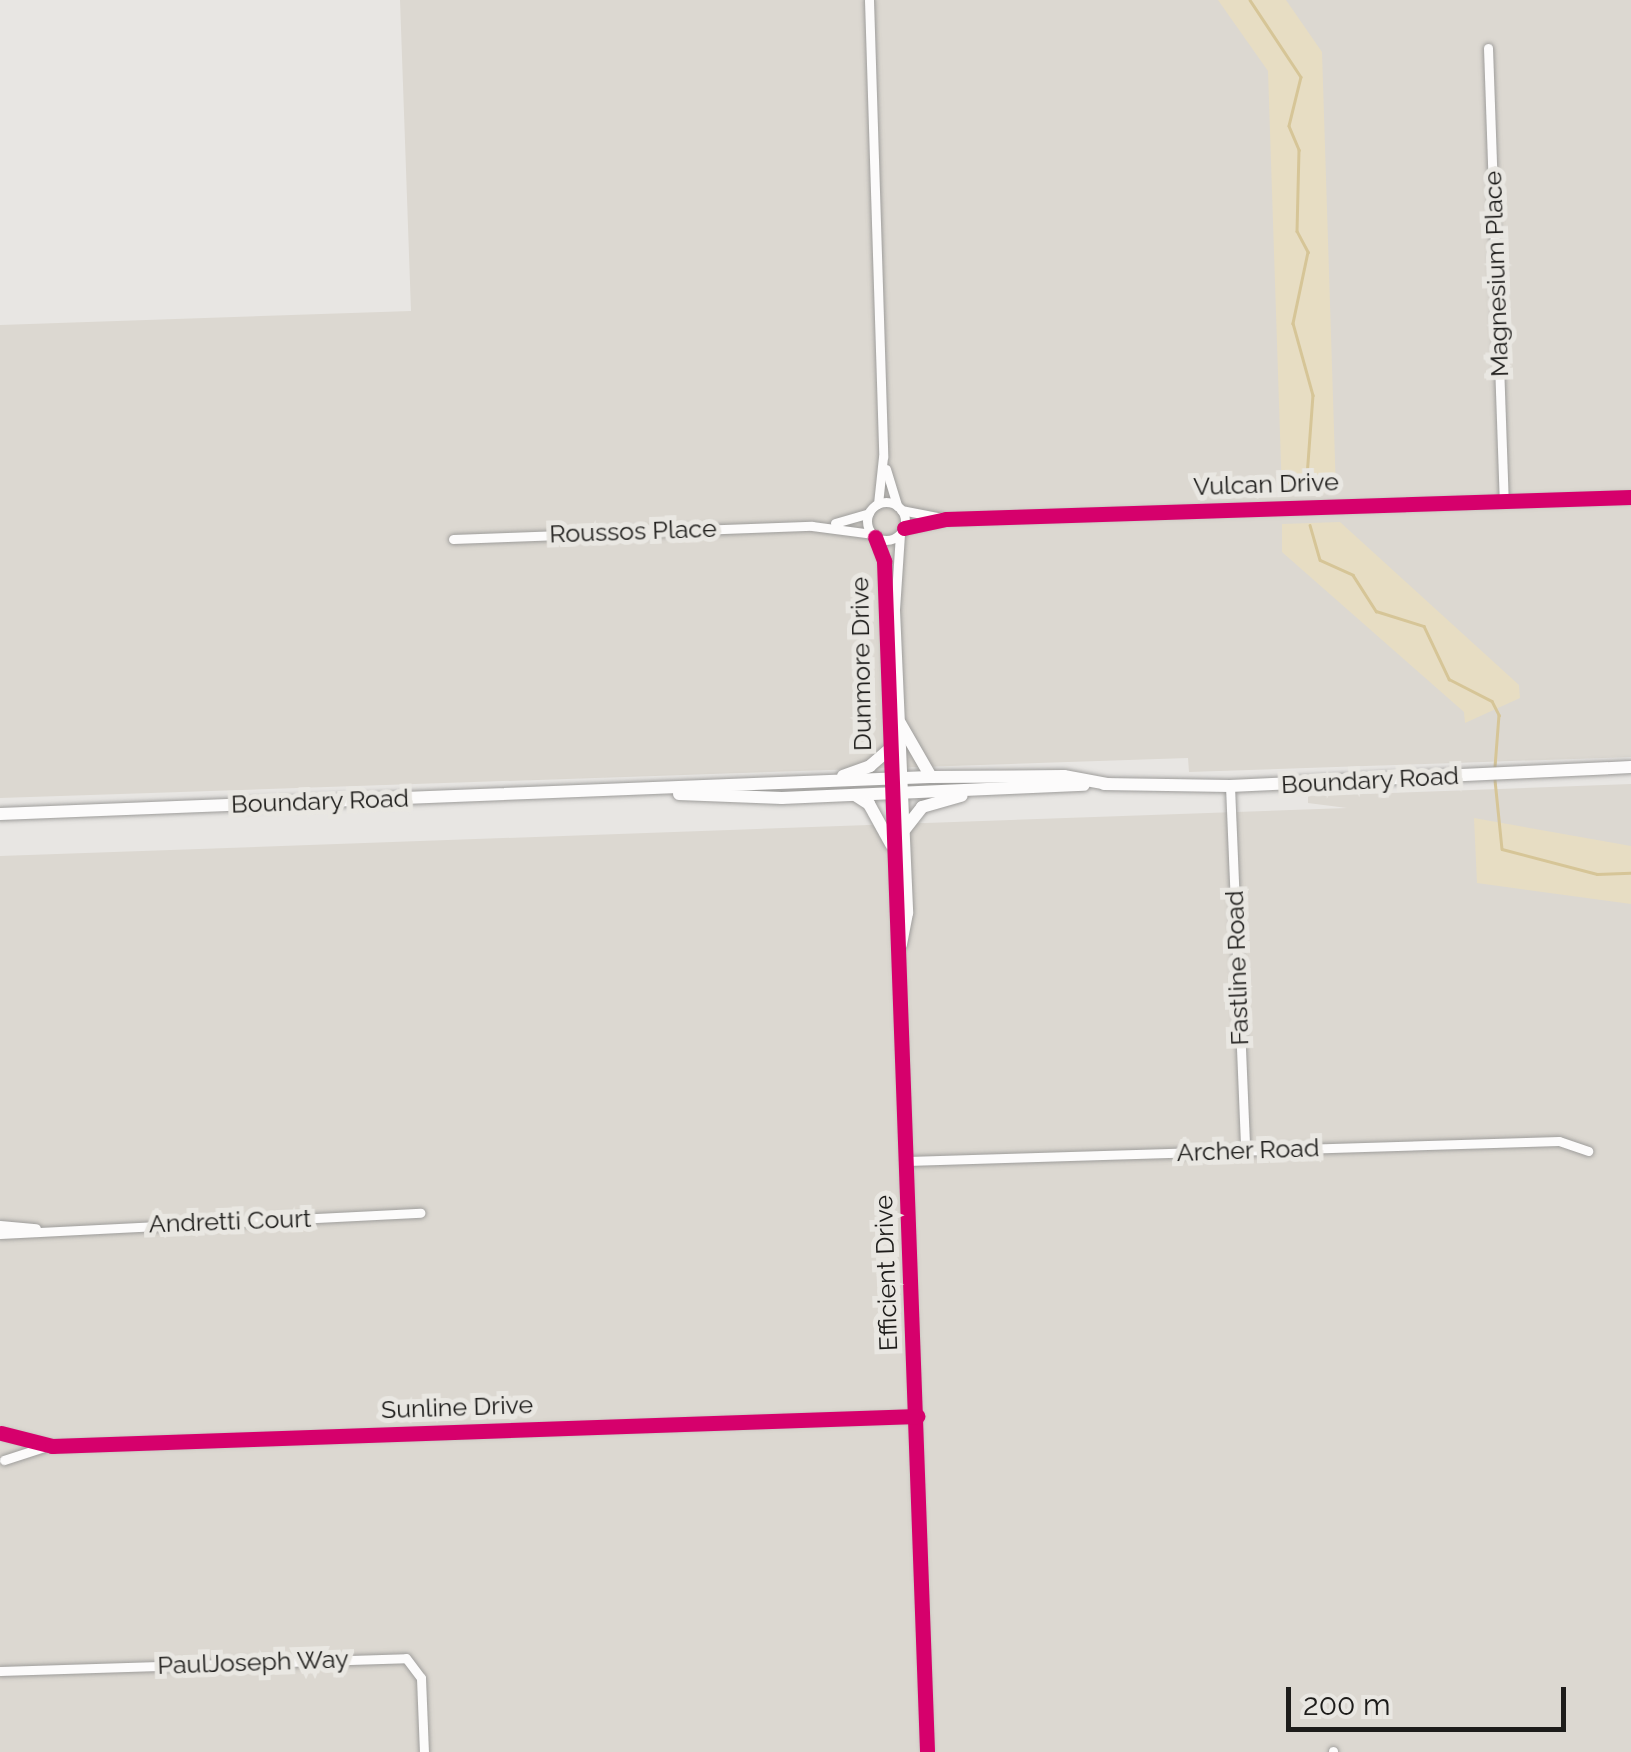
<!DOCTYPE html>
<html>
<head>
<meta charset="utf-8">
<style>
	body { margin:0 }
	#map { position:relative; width:1631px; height:1752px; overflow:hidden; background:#e8e6e3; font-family:Raleway,sans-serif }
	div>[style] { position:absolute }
	.built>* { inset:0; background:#dcd8d1 }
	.green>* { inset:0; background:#e7ddc3 }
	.stream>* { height:2.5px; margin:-1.25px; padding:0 1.25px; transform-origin:1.25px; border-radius:1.25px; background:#d6c597 }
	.roads { filter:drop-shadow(0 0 2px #9e9d9b) drop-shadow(0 0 2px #9e9d9b) }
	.minor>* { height:9px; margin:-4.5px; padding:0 4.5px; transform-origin:4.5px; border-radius:4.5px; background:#fcfbfb }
	.minor>.ring { margin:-4.5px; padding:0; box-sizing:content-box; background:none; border:9px solid #fcfbfb; border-radius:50% }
	.secondary>* { height:12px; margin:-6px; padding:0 6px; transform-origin:6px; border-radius:6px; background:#fcfbfb }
	.cycleway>* { height:15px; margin:-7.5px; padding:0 7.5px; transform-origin:7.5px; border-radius:7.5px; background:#d6006c }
	span { translate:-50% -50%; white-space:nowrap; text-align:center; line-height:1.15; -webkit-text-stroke:10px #e9e7e2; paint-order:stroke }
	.street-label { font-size:25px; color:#1d1c1a }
	.scale { position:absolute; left:1286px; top:1687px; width:280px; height:45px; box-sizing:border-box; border:5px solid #1d1c1a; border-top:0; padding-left:12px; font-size:30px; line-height:35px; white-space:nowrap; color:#1d1c1a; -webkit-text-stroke:8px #e9e7e2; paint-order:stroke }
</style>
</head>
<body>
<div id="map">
	<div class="built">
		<div style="clip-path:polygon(400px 0,1631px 0,1631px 757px,1189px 772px,1188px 758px,0 798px,0 325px,411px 311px)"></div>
		<div style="clip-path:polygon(1631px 784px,1631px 1752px,0 1752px,0 856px,1347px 808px,1308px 803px,1308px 796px)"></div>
	</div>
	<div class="green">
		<div style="clip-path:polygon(1218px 0,1286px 0,1322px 52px,1336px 492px,1282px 494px,1268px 71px)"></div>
		<div style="clip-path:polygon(1340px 522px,1519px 685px,1520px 698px,1465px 723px,1464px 712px,1282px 552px,1282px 524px)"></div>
		<div style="clip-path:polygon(1474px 818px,1631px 846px,1631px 904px,1477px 883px)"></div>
	</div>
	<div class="stream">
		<div style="left:1250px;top:0;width:92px;rotate:56.5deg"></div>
		<div style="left:1301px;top:77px;width:50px;rotate:103.8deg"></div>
		<div style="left:1289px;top:126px;width:26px;rotate:67deg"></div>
		<div style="left:1299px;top:150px;width:81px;rotate:91.4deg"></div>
		<div style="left:1297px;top:231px;width:24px;rotate:62deg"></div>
		<div style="left:1308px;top:252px;width:73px;rotate:101.9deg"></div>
		<div style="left:1293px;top:323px;width:75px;rotate:74.5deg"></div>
		<div style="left:1313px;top:395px;width:95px;rotate:94.2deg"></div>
		<div style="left:1310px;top:525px;width:36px;rotate:74deg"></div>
		<div style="left:1320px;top:560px;width:36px;rotate:24deg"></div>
		<div style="left:1353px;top:575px;width:43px;rotate:57.4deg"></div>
		<div style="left:1376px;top:611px;width:50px;rotate:17.4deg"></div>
		<div style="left:1424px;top:626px;width:59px;rotate:64.7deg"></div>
		<div style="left:1449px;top:679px;width:48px;rotate:27.1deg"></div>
		<div style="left:1492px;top:701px;width:16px;rotate:63deg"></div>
		<div style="left:1499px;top:715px;width:52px;rotate:94.4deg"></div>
		<div style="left:1495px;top:780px;width:69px;rotate:84.2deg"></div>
		<div style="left:1502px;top:849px;width:98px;rotate:14.7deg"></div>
		<div style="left:1597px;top:874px;width:34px;rotate:-2deg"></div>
	</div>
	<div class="roads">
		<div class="minor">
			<div style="left:869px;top:0;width:457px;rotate:88.2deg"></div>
			<div style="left:883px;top:457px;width:47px;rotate:96.1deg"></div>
			<div style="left:1488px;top:48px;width:453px;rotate:88deg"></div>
			<div style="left:886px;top:469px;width:39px;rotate:73deg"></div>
			<div class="ring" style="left:867px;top:502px;width:29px;height:29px"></div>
			<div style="left:901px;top:510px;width:43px;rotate:10.8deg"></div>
			<div style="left:835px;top:523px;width:35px;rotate:-16deg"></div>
			<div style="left:904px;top:528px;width:43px;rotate:-12.1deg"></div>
			<div style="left:946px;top:519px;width:685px;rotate:-1.84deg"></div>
			<div style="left:900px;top:534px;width:76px;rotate:93.8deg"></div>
			<div style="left:895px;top:610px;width:303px;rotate:87.5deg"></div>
			<div style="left:908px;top:913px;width:32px;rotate:101deg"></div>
			<div style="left:875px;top:537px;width:26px;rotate:69deg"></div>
			<div style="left:884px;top:561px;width:1192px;rotate:87.93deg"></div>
			<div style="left:453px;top:539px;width:359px;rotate:-2.1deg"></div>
			<div style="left:812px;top:526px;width:62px;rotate:7.5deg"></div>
			<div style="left:1230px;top:786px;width:364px;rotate:87.6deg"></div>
			<div style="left:907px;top:1161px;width:652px;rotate:-1.76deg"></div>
			<div style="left:1559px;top:1141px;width:31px;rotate:19deg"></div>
			<div style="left:0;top:1225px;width:36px;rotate:5deg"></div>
			<div style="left:0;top:1234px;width:421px;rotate:-2.9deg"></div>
			<div style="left:1px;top:1433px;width:53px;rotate:14.3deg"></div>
			<div style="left:52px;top:1446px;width:866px;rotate:-1.99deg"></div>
			<div style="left:4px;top:1460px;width:42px;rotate:-18deg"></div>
			<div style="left:0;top:1671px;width:406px;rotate:-1.8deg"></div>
			<div style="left:406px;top:1658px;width:25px;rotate:53deg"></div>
			<div style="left:421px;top:1678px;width:74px;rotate:87.7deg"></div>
			<div style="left:1333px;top:1752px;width:1px;rotate:-90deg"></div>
		</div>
		<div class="secondary">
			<div style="left:900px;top:723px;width:62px;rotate:60.1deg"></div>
			<div style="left:843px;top:776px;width:29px;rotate:-20deg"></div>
			<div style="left:870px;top:766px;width:23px;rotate:-41deg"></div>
			<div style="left:1104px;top:784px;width:126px;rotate:0.9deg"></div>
			<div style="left:1230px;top:786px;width:401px;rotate:-2.7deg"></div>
			<div style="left:679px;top:794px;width:103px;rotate:2.2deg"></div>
			<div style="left:782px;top:798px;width:302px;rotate:-2.5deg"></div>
			<div style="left:855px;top:795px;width:17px;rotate:33deg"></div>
			<div style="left:869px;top:804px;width:46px;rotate:61.2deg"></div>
			<div style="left:0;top:814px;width:930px;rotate:-2.28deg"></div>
			<div style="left:929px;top:777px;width:135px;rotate:-0.4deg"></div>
			<div style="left:1064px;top:776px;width:45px;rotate:10.3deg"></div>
			<div style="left:905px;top:829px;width:28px;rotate:-52deg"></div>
			<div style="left:922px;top:807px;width:41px;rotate:-15.8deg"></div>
		</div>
	</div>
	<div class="cycleway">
		<div style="left:904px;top:528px;width:43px;rotate:-12.1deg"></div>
		<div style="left:946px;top:519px;width:685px;rotate:-1.84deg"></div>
		<div style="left:875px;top:537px;width:26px;rotate:69deg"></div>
		<div style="left:884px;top:561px;width:1192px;rotate:87.93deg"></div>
		<div style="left:1px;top:1433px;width:53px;rotate:14.3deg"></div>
		<div style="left:52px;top:1446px;width:866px;rotate:-1.99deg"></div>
	</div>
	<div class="street-label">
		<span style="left:1496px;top:274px;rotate:-92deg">Magnesium Place</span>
		<span style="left:1266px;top:484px;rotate:-2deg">Vulcan Drive</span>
		<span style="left:633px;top:531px;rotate:-2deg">Roussos Place</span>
		<span style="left:861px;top:664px;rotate:-91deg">Dunmore Drive</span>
		<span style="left:1370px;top:780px;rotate:-3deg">Boundary Road</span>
		<span style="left:320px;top:801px;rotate:-2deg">Boundary Road</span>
		<span style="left:1237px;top:968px;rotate:-92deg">Fastline Road</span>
		<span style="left:1248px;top:1150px;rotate:-2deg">Archer Road</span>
		<span style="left:230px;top:1221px;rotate:-2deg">Andretti Court</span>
		<span style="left:886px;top:1273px;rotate:-92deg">Efficient Drive</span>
		<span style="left:457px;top:1407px;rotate:-2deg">Sunline Drive</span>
		<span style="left:253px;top:1662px;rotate:-2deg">PaulJoseph Way</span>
	</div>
	<div class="scale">200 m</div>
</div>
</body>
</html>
